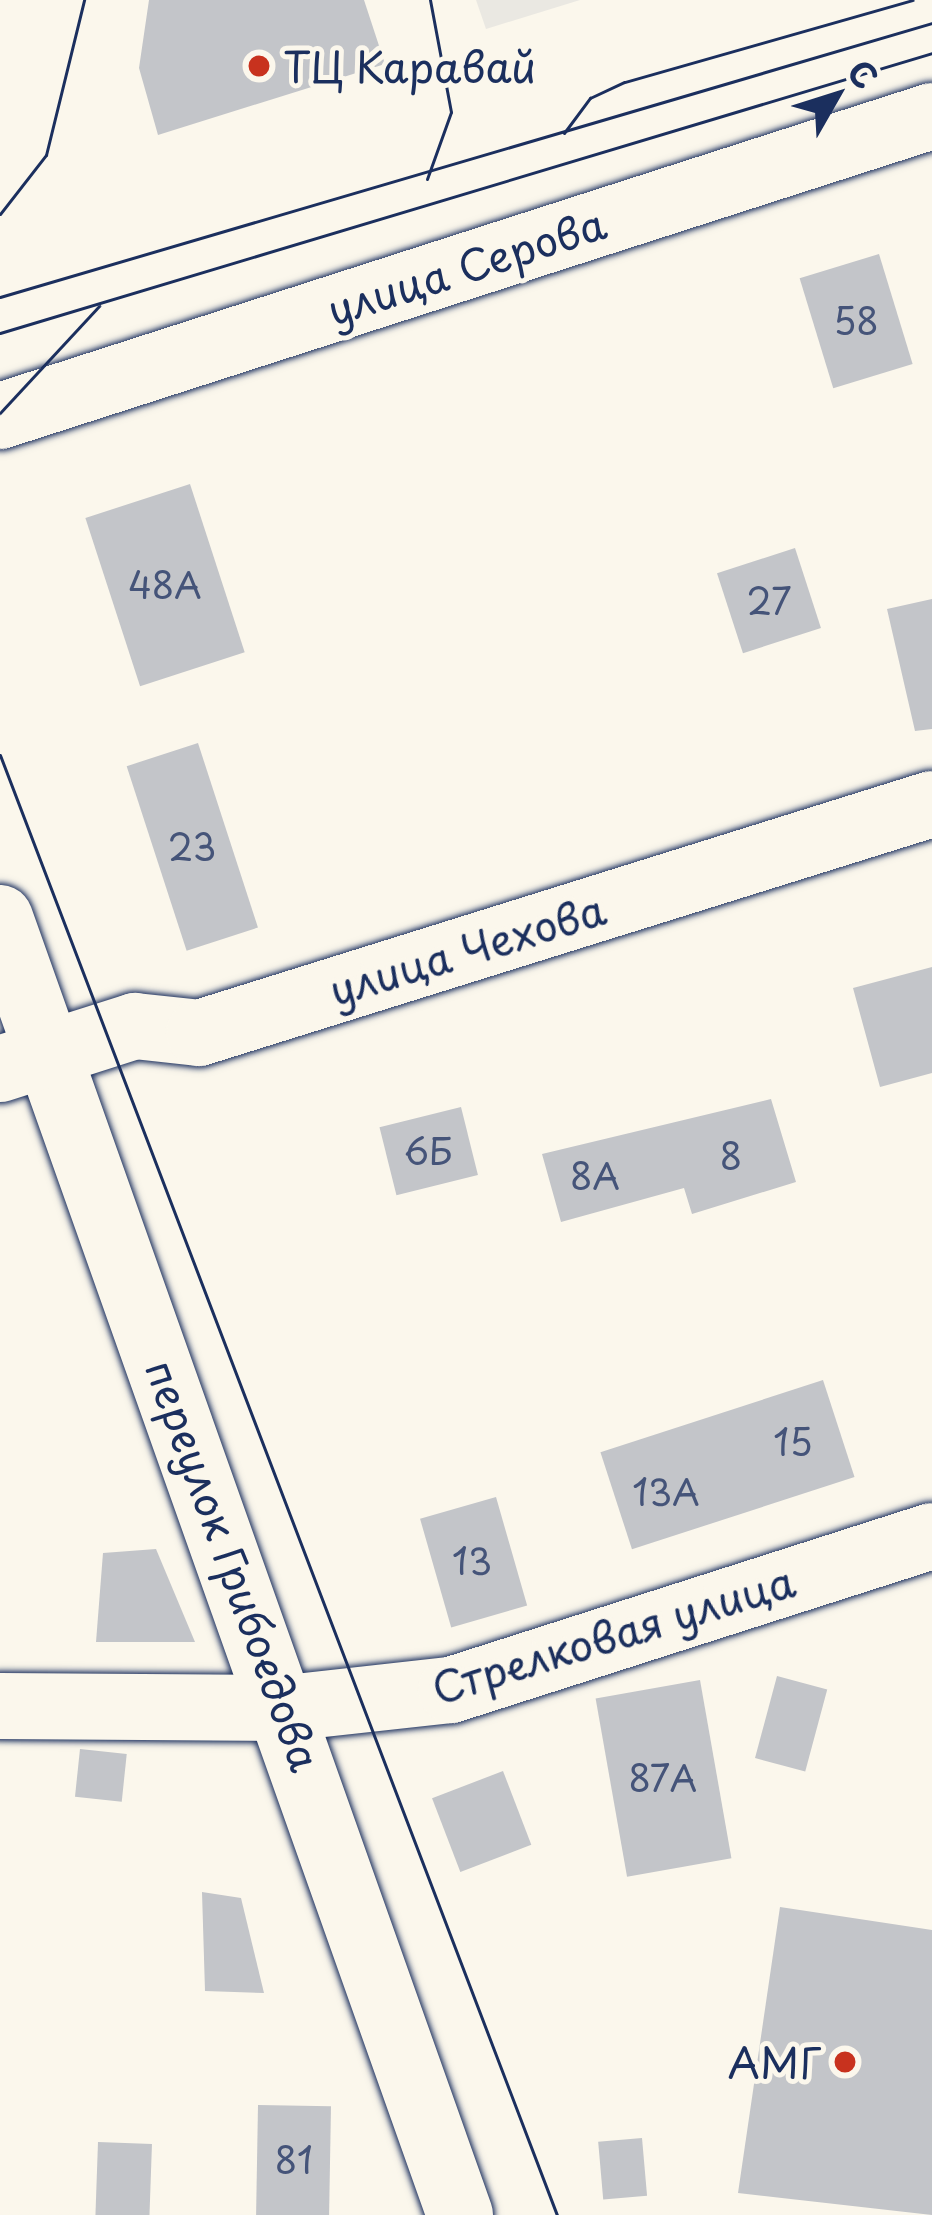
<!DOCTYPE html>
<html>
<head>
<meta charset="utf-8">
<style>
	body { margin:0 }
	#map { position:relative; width:932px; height:2215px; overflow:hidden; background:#fbf7ec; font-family:"Playpen Sans",sans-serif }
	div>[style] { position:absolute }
	.built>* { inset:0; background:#eae8e2 }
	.building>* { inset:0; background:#c3c5c9; transform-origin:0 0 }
	.roads { filter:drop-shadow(0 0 3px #1b2f5e) drop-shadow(0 0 3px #1b2f5e) }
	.minor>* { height:66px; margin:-33px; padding:0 33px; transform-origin:33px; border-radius:33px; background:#fbf7ec }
	.tram>* { height:3px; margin:-1.5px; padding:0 1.5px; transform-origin:1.5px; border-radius:1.5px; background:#1b2f5e }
	.dots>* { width:33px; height:33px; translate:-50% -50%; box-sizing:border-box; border:6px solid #fbf7ec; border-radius:50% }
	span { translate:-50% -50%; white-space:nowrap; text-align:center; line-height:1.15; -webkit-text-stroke:10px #fbf7ec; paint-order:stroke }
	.number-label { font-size:36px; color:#455479 }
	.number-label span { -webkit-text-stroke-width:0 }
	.poi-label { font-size:42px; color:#1b2f5e }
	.left { translate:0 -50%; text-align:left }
	.right { translate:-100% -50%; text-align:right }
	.street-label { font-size:42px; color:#1b2f5e }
	.north { position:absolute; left:776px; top:36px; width:120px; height:120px; -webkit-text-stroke:9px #fbf7ec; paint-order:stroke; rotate:51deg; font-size:33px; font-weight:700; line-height:48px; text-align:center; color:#1b2f5e }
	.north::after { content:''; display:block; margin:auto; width:42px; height:54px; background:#1b2f5e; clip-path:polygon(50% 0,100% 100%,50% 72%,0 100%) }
</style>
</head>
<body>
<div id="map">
	<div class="built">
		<div style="clip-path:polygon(476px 0,580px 0,486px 29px)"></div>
	</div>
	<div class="building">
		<div style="clip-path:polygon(149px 0,364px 0,385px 64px,158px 135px,139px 68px)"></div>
		<div style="left:879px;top:254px;width:115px;height:83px;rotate:73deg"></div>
		<div style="left:190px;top:484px;width:177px;height:110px;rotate:72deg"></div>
		<div style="left:795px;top:548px;width:84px;height:82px;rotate:72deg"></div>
		<div style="clip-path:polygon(932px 599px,932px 729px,915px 731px,887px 609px)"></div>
		<div style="left:198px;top:743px;width:194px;height:75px;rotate:72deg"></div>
		<div style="clip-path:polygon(932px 967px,932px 1073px,880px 1087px,853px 988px)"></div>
		<div style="clip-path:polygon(771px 1099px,796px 1182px,692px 1214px,684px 1188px,561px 1222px,542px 1154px)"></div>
		<div style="left:461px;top:1107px;width:70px;height:84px;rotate:76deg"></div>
		<div style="left:823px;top:1380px;width:102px;height:234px;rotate:72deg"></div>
		<div style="left:496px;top:1497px;width:113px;height:79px;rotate:74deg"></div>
		<div style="clip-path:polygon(156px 1549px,195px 1642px,96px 1642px,103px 1553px)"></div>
		<div style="left:777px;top:1676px;width:52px;height:85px;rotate:15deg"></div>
		<div style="left:700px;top:1680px;width:181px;height:106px;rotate:80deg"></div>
		<div style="left:80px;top:1749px;width:47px;height:48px;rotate:6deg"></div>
		<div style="left:503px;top:1771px;width:79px;height:76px;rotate:69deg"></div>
		<div style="clip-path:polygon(202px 1892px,241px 1898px,264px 1993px,205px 1991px)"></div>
		<div style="clip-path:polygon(780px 1907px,932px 1930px,932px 2215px,738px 2193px)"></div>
		<div style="left:258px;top:2105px;width:73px;height:110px;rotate:1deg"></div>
		<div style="left:642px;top:2138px;width:58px;height:44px;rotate:85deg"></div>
		<div style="left:98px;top:2142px;width:54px;height:73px;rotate:2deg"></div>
	</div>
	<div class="roads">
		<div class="minor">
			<div style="left:0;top:416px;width:979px;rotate:-17.84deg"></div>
			<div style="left:0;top:918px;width:1376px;rotate:70.47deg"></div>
			<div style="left:0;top:1069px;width:142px;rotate:-17.7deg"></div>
			<div style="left:135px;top:1026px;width:64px;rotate:6.2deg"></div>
			<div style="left:199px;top:1033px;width:768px;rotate:-17.35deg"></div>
			<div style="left:0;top:1706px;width:287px;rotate:0.4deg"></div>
			<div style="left:287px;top:1708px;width:165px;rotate:-6.3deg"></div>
			<div style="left:451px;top:1690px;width:505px;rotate:-17.75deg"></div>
		</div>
	</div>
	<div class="tram">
		<div style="left:564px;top:133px;width:44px;rotate:-53.4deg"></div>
		<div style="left:590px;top:98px;width:38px;rotate:-25deg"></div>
		<div style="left:625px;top:82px;width:299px;rotate:-15.9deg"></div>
		<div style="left:427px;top:179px;width:71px;rotate:-70.3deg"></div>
		<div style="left:451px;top:112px;width:114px;rotate:-100.6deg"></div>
		<div style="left:0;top:214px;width:75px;rotate:-52.1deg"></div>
		<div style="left:46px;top:155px;width:160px;rotate:-76.2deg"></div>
		<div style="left:0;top:297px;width:971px;rotate:-16.38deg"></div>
		<div style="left:0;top:333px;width:973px;rotate:-16.72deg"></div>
		<div style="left:0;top:413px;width:146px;rotate:-47.2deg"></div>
		<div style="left:0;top:755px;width:1563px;rotate:69.12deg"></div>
	</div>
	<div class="dots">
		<div style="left:259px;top:66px;background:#c8321e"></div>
		<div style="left:845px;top:2062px;background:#c8321e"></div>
	</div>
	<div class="number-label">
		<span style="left:856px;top:321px">58</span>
		<span style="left:165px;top:585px">48А</span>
		<span style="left:769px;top:601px">27</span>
		<span style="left:192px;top:847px">23</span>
		<span style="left:428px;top:1151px">6Б</span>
		<span style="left:731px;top:1156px">8</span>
		<span style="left:595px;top:1176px">8А</span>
		<span style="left:793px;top:1442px">15</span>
		<span style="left:666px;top:1492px">13А</span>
		<span style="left:472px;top:1561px">13</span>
		<span style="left:663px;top:1778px">87А</span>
		<span style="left:294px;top:2160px">81</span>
	</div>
	<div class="poi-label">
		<span class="left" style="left:283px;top:66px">ТЦ Каравай</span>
		<span class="right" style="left:821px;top:2062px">АМГ</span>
	</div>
	<div class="street-label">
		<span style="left:466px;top:266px;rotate:-18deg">улица Серова</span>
		<span style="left:467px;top:949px;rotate:-17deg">улица Чехова</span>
		<span style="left:234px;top:1565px;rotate:70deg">переулок Грибоедова</span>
		<span style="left:613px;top:1634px;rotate:-17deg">Стрелковая улица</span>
	</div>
	<div class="north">С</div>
</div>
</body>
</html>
